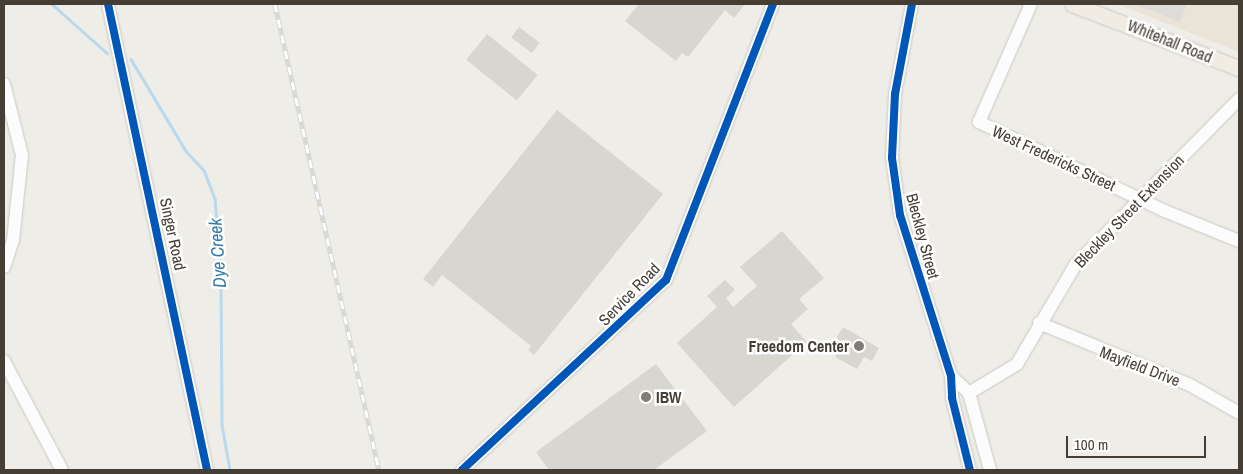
<!DOCTYPE html>
<html>
<head>
<meta charset="utf-8">
<style>
	body { margin:0 }
	#map { position:relative; width:1243px; height:474px; overflow:hidden; background:#efede8; font-family:"Archivo Narrow",sans-serif }
	div>[style] { position:absolute }
	.education>* { inset:0; background:#e9e4d7 }
	.parking>* { inset:0; background:#dedcd8 }
	.stream>* { height:2.5px; margin:-1.25px; padding:0 1.25px; transform-origin:1.25px; border-radius:1.25px; background:#bad9ec }
	.building>* { inset:0; background:#d8d6d1; transform-origin:0 0 }
	.roads { filter:drop-shadow(0 0 1px #cbc9c4) drop-shadow(0 0 1px #cbc9c4) }
	.minor>* { height:12px; margin:-6px; padding:0 6px; transform-origin:6px; border-radius:6px; background:#fdfcfc }
	.major>* { height:15px; margin:-7.5px; padding:0 7.5px; transform-origin:7.5px; border-radius:7.5px; background:#f0ece3 }
	.rail>* { height:4.5px; margin-top:-2.25px; transform-origin:0; background:repeating-linear-gradient(90deg,#fff 0 8px,#d8d8d7 0 16px); box-sizing:border-box; border-block:1px solid #d8d8d7 }
	.cycleway>* { height:8px; margin:-4px; padding:0 4px; transform-origin:4px; border-radius:4px; background:#0057b8 }
	.dots>* { width:14px; height:14px; translate:-50% -50%; box-sizing:border-box; border:2px solid #fff; border-radius:50% }
	span { translate:-50% -50%; white-space:nowrap; text-align:center; line-height:1.15; -webkit-text-stroke:5px #fff; paint-order:stroke }
	.street-label { font-size:16px; color:#443e35 }
	.poi-label { font-size:16px; color:#443e35; font-weight:700 }
	.right { translate:-100% -50%; text-align:right }
	.left { translate:0 -50%; text-align:left }
	.water-label { font-size:18px; color:#337bab; font-style:italic }
	.frame { position:absolute; inset:0; border:5px solid #443e35; pointer-events:none }
	.scale { position:absolute; left:1066px; top:436px; width:140px; height:22px; box-sizing:border-box; border:2px solid #443e35; border-top:0; padding-left:6px; font-size:15px; line-height:18px; white-space:nowrap; color:#443e35; -webkit-text-stroke:4px #fff; paint-order:stroke }
</style>
</head>
<body>
<div id="map">
	<div class="education">
		<div style="clip-path:polygon(1117px 4px,1239px 4px,1239px 52px)"></div>
	</div>
	<div class="parking">
		<div style="clip-path:polygon(1134px 4px,1187px 4px,1180px 22px)"></div>
	</div>
	<div class="stream">
		<div style="left:52px;top:4px;width:74px;rotate:41.7deg"></div>
		<div style="left:131px;top:59px;width:107px;rotate:59.1deg"></div>
		<div style="left:186px;top:151px;width:26px;rotate:47deg"></div>
		<div style="left:204px;top:170px;width:30px;rotate:69deg"></div>
		<div style="left:215px;top:198px;width:79px;rotate:85.7deg"></div>
		<div style="left:221px;top:277px;width:148px;rotate:89.6deg"></div>
		<div style="left:222px;top:425px;width:46px;rotate:79.9deg"></div>
	</div>
	<div class="building">
		<div style="clip-path:polygon(639px 4px,745px 4px,734px 18px,725px 10px,688px 57px,682px 53px,676px 61px,625px 21px)"></div>
		<div style="left:519px;top:27px;width:26px;height:13px;rotate:37deg"></div>
		<div style="left:487px;top:34px;width:65px;height:33px;rotate:39deg"></div>
		<div style="clip-path:polygon(557px 110px,663px 194px,534px 355px,528px 350px,531px 346px,442px 275px,433px 287px,423px 279px)"></div>
		<div style="clip-path:polygon(782px 231px,824px 278px,799px 299px,808px 309px,791px 324px,807px 342px,734px 407px,677px 343px,717px 307px,707px 296px,725px 280px,735px 290px,726px 298px,733px 307px,757px 286px,740px 267px)"></div>
		<div style="clip-path:polygon(843px 327px,879px 348px,872px 361px,864px 357px,857px 369px,835px 357px,843px 344px,835px 340px)"></div>
		<div style="clip-path:polygon(656px 364px,707px 431px,654px 470px,549px 470px,536px 452px)"></div>
	</div>
	<div class="roads">
		<div class="minor">
			<div style="left:108px;top:4px;width:476px;rotate:78deg"></div>
			<div style="left:912px;top:4px;width:92px;rotate:100.7deg"></div>
			<div style="left:895px;top:94px;width:64px;rotate:92.7deg"></div>
			<div style="left:892px;top:158px;width:58px;rotate:82deg"></div>
			<div style="left:900px;top:215px;width:169px;rotate:72.4deg"></div>
			<div style="left:951px;top:376px;width:22px;rotate:87deg"></div>
			<div style="left:952px;top:398px;width:74px;rotate:76deg"></div>
			<div style="left:1031px;top:4px;width:129px;rotate:113.8deg"></div>
			<div style="left:979px;top:122px;width:206px;rotate:25.6deg"></div>
			<div style="left:1165px;top:211px;width:80px;rotate:22.1deg"></div>
			<div style="left:4px;top:84px;width:73px;rotate:75.8deg"></div>
			<div style="left:22px;top:155px;width:85px;rotate:96deg"></div>
			<div style="left:13px;top:240px;width:28px;rotate:108deg"></div>
			<div style="left:1039px;top:323px;width:163px;rotate:22.3deg"></div>
			<div style="left:1190px;top:385px;width:56px;rotate:29.7deg"></div>
			<div style="left:4px;top:361px;width:123px;rotate:62deg"></div>
			<div style="left:951px;top:376px;width:25px;rotate:43deg"></div>
			<div style="left:969px;top:393px;width:80px;rotate:74.7deg"></div>
			<div style="left:969px;top:393px;width:56px;rotate:-31.1deg"></div>
			<div style="left:1017px;top:364px;width:116px;rotate:-59.5deg"></div>
			<div style="left:1076px;top:264px;width:232px;rotate:-45.3deg"></div>
			<div style="left:462px;top:470px;width:279px;rotate:-43deg"></div>
			<div style="left:666px;top:280px;width:296px;rotate:-68.8deg"></div>
		</div>
		<div class="major">
			<div style="left:1072px;top:4px;width:179px;rotate:21deg"></div>
		</div>
	</div>
	<div class="rail">
		<div style="left:275px;top:4px;width:477px;rotate:77.4deg"></div>
	</div>
	<div class="cycleway">
		<div style="left:108px;top:4px;width:476px;rotate:78deg"></div>
		<div style="left:912px;top:4px;width:92px;rotate:100.7deg"></div>
		<div style="left:895px;top:94px;width:64px;rotate:92.7deg"></div>
		<div style="left:892px;top:158px;width:58px;rotate:82deg"></div>
		<div style="left:900px;top:215px;width:169px;rotate:72.4deg"></div>
		<div style="left:951px;top:376px;width:22px;rotate:87deg"></div>
		<div style="left:952px;top:398px;width:74px;rotate:76deg"></div>
		<div style="left:462px;top:470px;width:279px;rotate:-43deg"></div>
		<div style="left:666px;top:280px;width:296px;rotate:-68.8deg"></div>
	</div>
	<div class="dots">
		<div style="left:859px;top:346px;background:#807b74"></div>
		<div style="left:646px;top:397px;background:#807b74"></div>
	</div>
	<div class="street-label">
		<span style="left:1170px;top:41px;rotate:22deg">Whitehall Road</span>
		<span style="left:1054px;top:158px;rotate:25deg">West Fredericks Street</span>
		<span style="left:1129px;top:211px;rotate:-46deg">Bleckley Street Extension</span>
		<span style="left:173px;top:234px;rotate:78deg">Singer Road</span>
		<span style="left:923px;top:236px;rotate:75deg">Bleckley Street</span>
		<span style="left:629px;top:294px;rotate:-46deg">Service Road</span>
		<span style="left:1140px;top:366px;rotate:21deg">Mayfield Drive</span>
	</div>
	<div class="poi-label">
		<span class="right" style="left:849px;top:346px">Freedom Center</span>
		<span class="left" style="left:656px;top:397px">IBW</span>
	</div>
	<div class="water-label">
		<span style="left:218px;top:253px;rotate:-94deg">Dye Creek</span>
	</div>
	<div class="frame"></div>
	<div class="scale">100 m</div>
</div>
</body>
</html>
